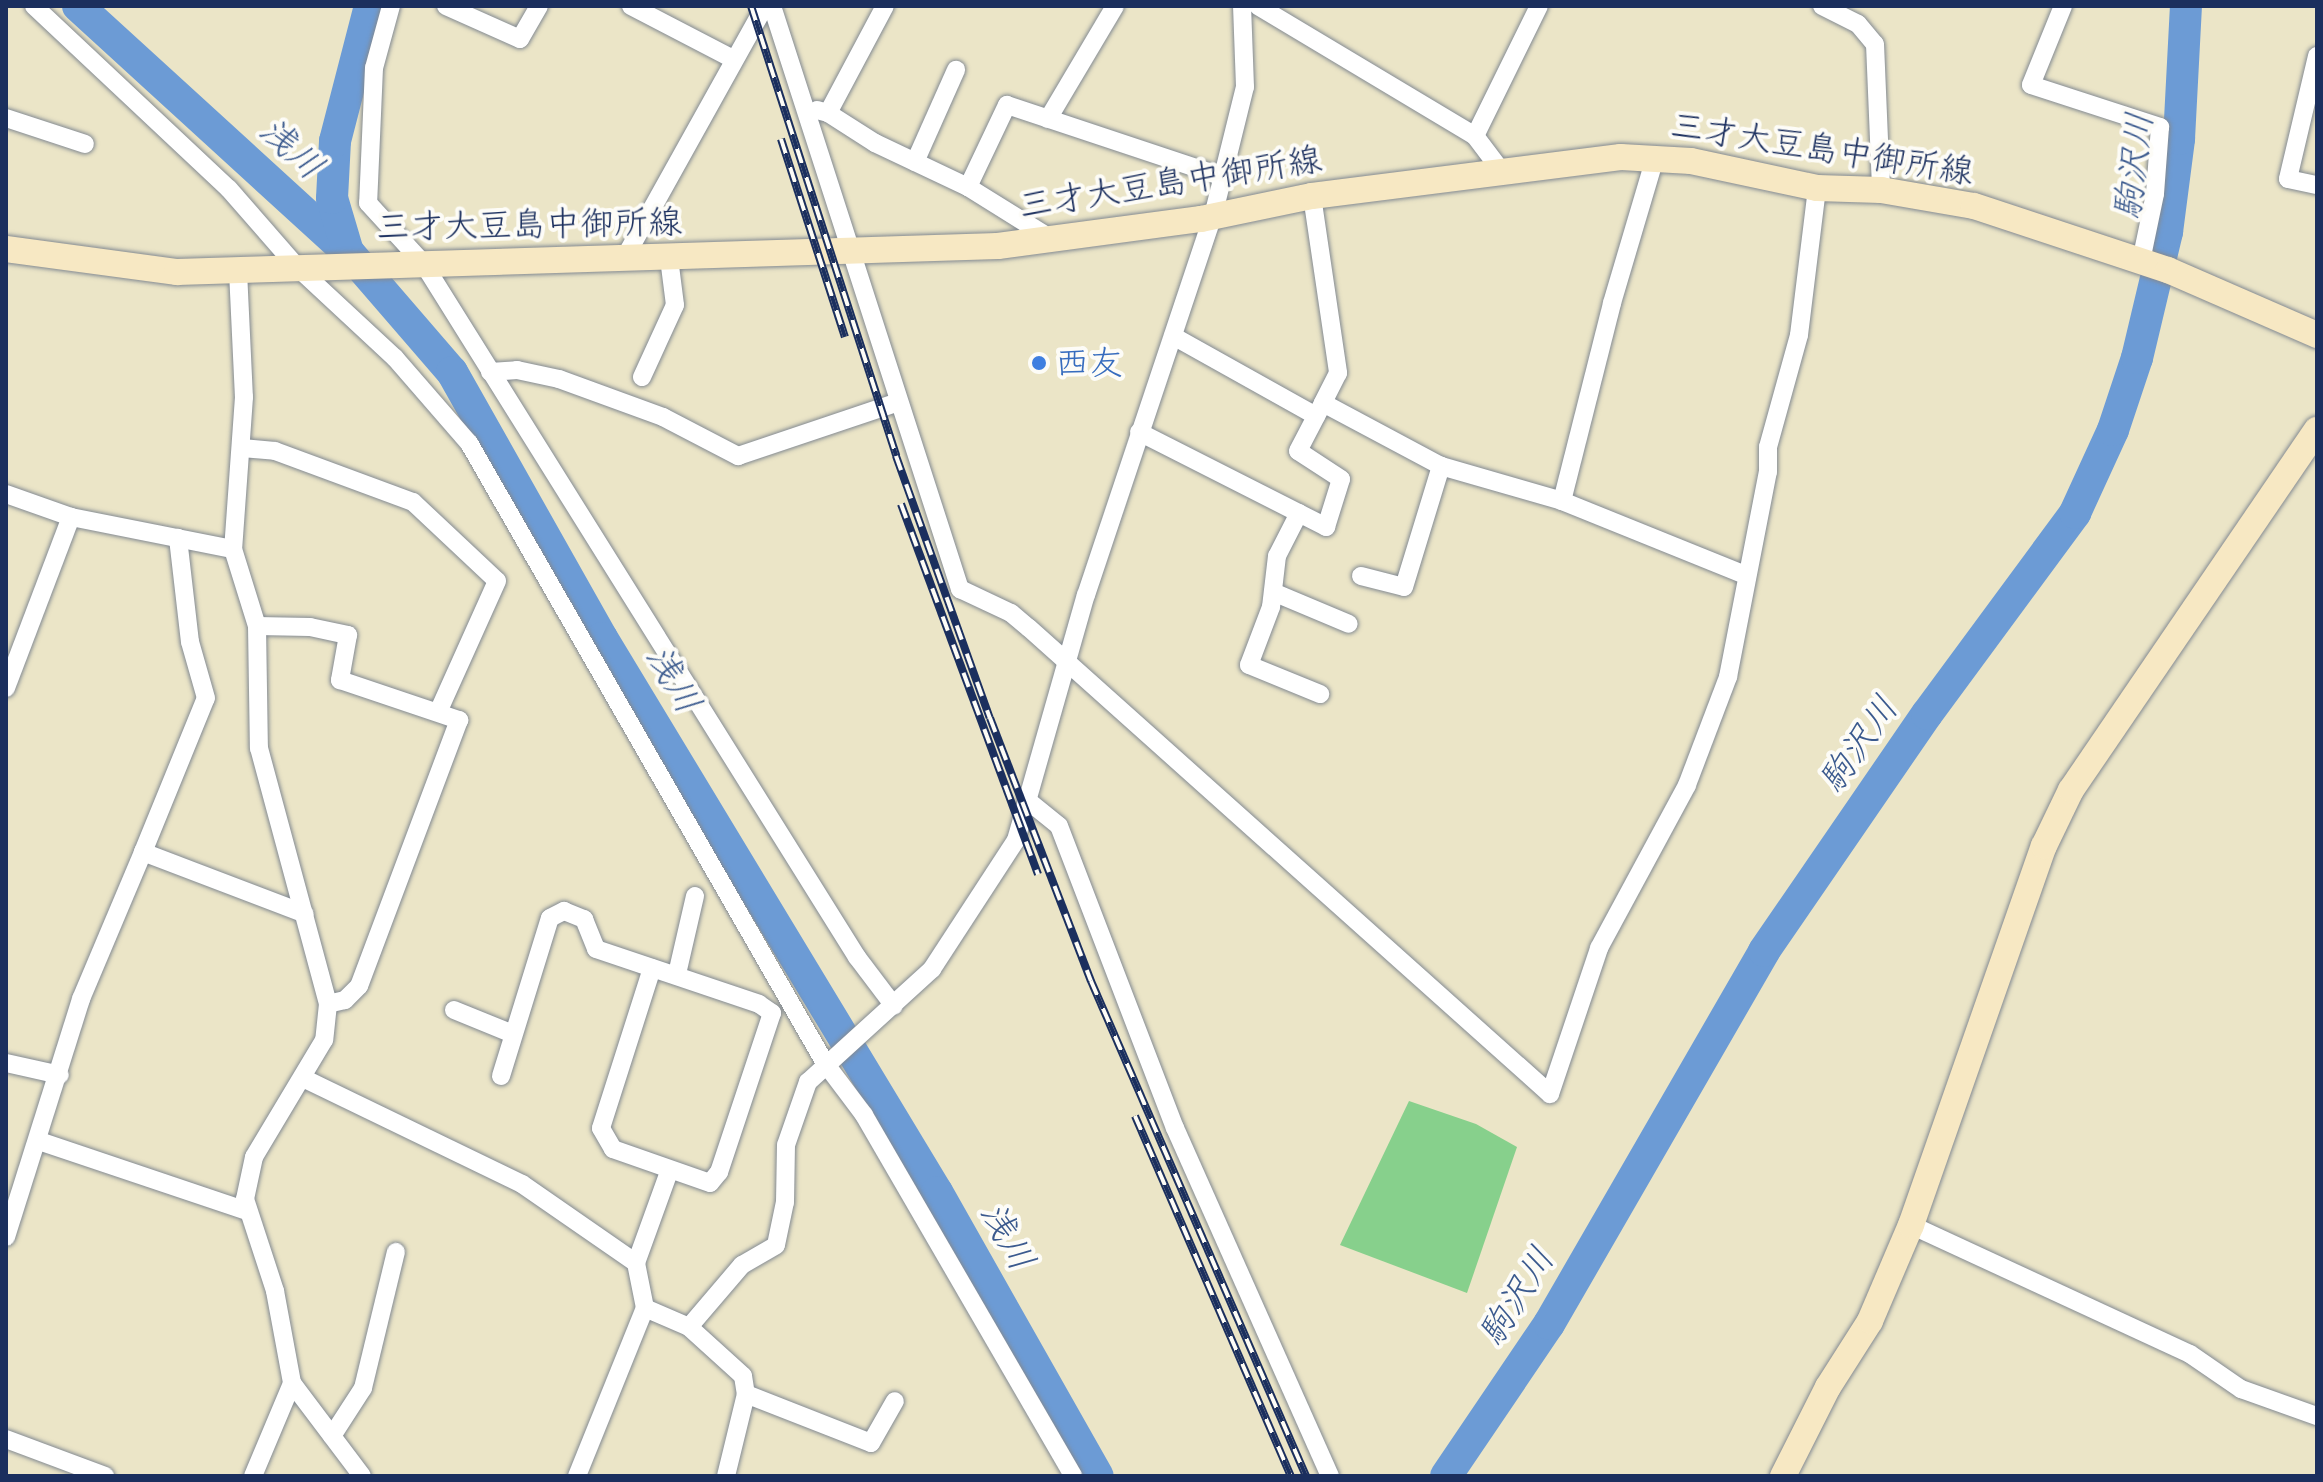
<!DOCTYPE html>
<html>
<head>
<meta charset="utf-8">
<style>
	body { margin:0 }
	#map { position:relative; width:2323px; height:1482px; overflow:hidden; background:#ebe5c7; font-family:Itim,"Klee One",sans-serif }
	div>[style] { position:absolute }
	.green>* { inset:0; background:#87d08c }
	.river>* { height:32px; margin:-16px; padding:0 16px; transform-origin:16px; border-radius:16px; background:#6c9bd5 }
	.roads { filter:drop-shadow(0 0 2px #838a92) drop-shadow(0 0 2px #838a92) }
	.street>* { height:18px; margin:-9px; padding:0 9px; transform-origin:9px; border-radius:9px; background:#fff }
	.secondary>* { height:26px; margin:-13px; padding:0 13px; transform-origin:13px; border-radius:13px; background:#f7e8c3 }
	.rail>* { height:8px; margin-top:-4px; transform-origin:0; background:repeating-linear-gradient(90deg,#fdfcf7 0 15px,#1b2f5e 0 30px); box-sizing:border-box; border-block:2px solid #1b2f5e }
	.dots>* { width:22px; height:22px; translate:-50% -50%; box-sizing:border-box; border:4px solid #fdfcf7; border-radius:50% }
	span { translate:-50% -50%; white-space:nowrap; text-align:center; line-height:1.15; -webkit-text-stroke:8px #fdfcf7; paint-order:stroke }
	.street-label { font-size:34px; color:#1b2f5e }
	.shop-label { font-size:34px; color:#366cbe }
	.left { translate:0 -50%; text-align:left }
	.water-label { font-size:36px; color:#3b5a8e; font-style:italic }
	.frame { position:absolute; inset:0; border:8px solid #1b2f5e; pointer-events:none }
</style>
</head>
<body>
<div id="map">
	<div class="green">
		<div style="clip-path:polygon(1409px 1101px,1476px 1124px,1517px 1147px,1467px 1293px,1340px 1245px)"></div>
	</div>
	<div class="river">
		<div style="left:78px;top:6px;width:368px;rotate:42.4deg"></div>
		<div style="left:350px;top:254px;width:156px;rotate:49.2deg"></div>
		<div style="left:452px;top:372px;width:305px;rotate:60.6deg"></div>
		<div style="left:602px;top:638px;width:647px;rotate:58.84deg"></div>
		<div style="left:937px;top:1192px;width:326px;rotate:60.5deg"></div>
		<div style="left:348px;top:252px;width:56px;rotate:-106.5deg"></div>
		<div style="left:332px;top:198px;width:57px;rotate:-87deg"></div>
		<div style="left:335px;top:141px;width:139px;rotate:-75.5deg"></div>
		<div style="left:1446px;top:1476px;width:184px;rotate:-55.9deg"></div>
		<div style="left:1549px;top:1324px;width:431px;rotate:-60deg"></div>
		<div style="left:1764px;top:951px;width:288px;rotate:-55.5deg"></div>
		<div style="left:1927px;top:714px;width:250px;rotate:-53.6deg"></div>
		<div style="left:2075px;top:513px;width:91px;rotate:-65.4deg"></div>
		<div style="left:2113px;top:430px;width:76px;rotate:-71.6deg"></div>
		<div style="left:2137px;top:358px;width:130px;rotate:-76.6deg"></div>
		<div style="left:2167px;top:232px;width:94px;rotate:-82.6deg"></div>
		<div style="left:2179px;top:139px;width:133px;rotate:-87deg"></div>
	</div>
	<div class="roads">
		<div class="street">
			<div style="left:34px;top:6px;width:267px;rotate:43.2deg"></div>
			<div style="left:229px;top:189px;width:103px;rotate:48.9deg"></div>
			<div style="left:297px;top:267px;width:134px;rotate:42.9deg"></div>
			<div style="left:395px;top:358px;width:113px;rotate:49deg"></div>
			<div style="left:469px;top:443px;width:715px;rotate:60.14deg"></div>
			<div style="left:825px;top:1063px;width:65px;rotate:53.1deg"></div>
			<div style="left:864px;top:1115px;width:417px;rotate:59.9deg"></div>
			<div style="left:391px;top:6px;width:64px;rotate:105.3deg"></div>
			<div style="left:374px;top:68px;width:135px;rotate:92.5deg"></div>
			<div style="left:368px;top:203px;width:81px;rotate:47.5deg"></div>
			<div style="left:423px;top:263px;width:819px;rotate:57.98deg"></div>
			<div style="left:857px;top:957px;width:61px;rotate:52.9deg"></div>
			<div style="left:446px;top:6px;width:81px;rotate:24deg"></div>
			<div style="left:520px;top:39px;width:38px;rotate:-60deg"></div>
			<div style="left:631px;top:6px;width:115px;rotate:27.5deg"></div>
			<div style="left:772px;top:6px;width:613px;rotate:72.13deg"></div>
			<div style="left:960px;top:589px;width:56px;rotate:25.2deg"></div>
			<div style="left:1011px;top:613px;width:23px;rotate:40deg"></div>
			<div style="left:1029px;top:628px;width:699px;rotate:41.81deg"></div>
			<div style="left:1550px;top:1094px;width:154px;rotate:-71.4deg"></div>
			<div style="left:1599px;top:948px;width:185px;rotate:-61.6deg"></div>
			<div style="left:1687px;top:785px;width:116px;rotate:-69.2deg"></div>
			<div style="left:1728px;top:677px;width:209px;rotate:-79deg"></div>
			<div style="left:1768px;top:472px;width:25px;rotate:-90deg"></div>
			<div style="left:1768px;top:447px;width:116px;rotate:-74.5deg"></div>
			<div style="left:1799px;top:335px;width:148px;rotate:-83deg"></div>
			<div style="left:1258px;top:6px;width:253px;rotate:30.9deg"></div>
			<div style="left:1475px;top:136px;width:41px;rotate:52.9deg"></div>
			<div style="left:1822px;top:6px;width:40px;rotate:26.6deg"></div>
			<div style="left:1858px;top:24px;width:26px;rotate:50deg"></div>
			<div style="left:1875px;top:44px;width:146px;rotate:87.6deg"></div>
			<div style="left:2063px;top:6px;width:85px;rotate:112.1deg"></div>
			<div style="left:2031px;top:85px;width:136px;rotate:18deg"></div>
			<div style="left:2160px;top:127px;width:67px;rotate:94.3deg"></div>
			<div style="left:2155px;top:194px;width:68px;rotate:101.8deg"></div>
			<div style="left:2317px;top:56px;width:126px;rotate:103.3deg"></div>
			<div style="left:2288px;top:179px;width:30px;rotate:12deg"></div>
			<div style="left:817px;top:110px;width:11px;rotate:15deg"></div>
			<div style="left:828px;top:113px;width:121px;rotate:-62deg"></div>
			<div style="left:828px;top:113px;width:56px;rotate:32.6deg"></div>
			<div style="left:875px;top:143px;width:103px;rotate:25.3deg"></div>
			<div style="left:6px;top:118px;width:83px;rotate:18.2deg"></div>
			<div style="left:1048px;top:119px;width:131px;rotate:-59.3deg"></div>
			<div style="left:1475px;top:136px;width:145px;rotate:-63.8deg"></div>
			<div style="left:915px;top:162px;width:101px;rotate:-66deg"></div>
			<div style="left:1312px;top:196px;width:179px;rotate:81.6deg"></div>
			<div style="left:1338px;top:373px;width:34px;rotate:117deg"></div>
			<div style="left:1053px;top:240px;width:100px;rotate:-148.1deg"></div>
			<div style="left:968px;top:187px;width:91px;rotate:-64.6deg"></div>
			<div style="left:1007px;top:105px;width:228px;rotate:18.4deg"></div>
			<div style="left:624px;top:259px;width:290px;rotate:-60.9deg"></div>
			<div style="left:238px;top:271px;width:126px;rotate:87.3deg"></div>
			<div style="left:244px;top:397px;width:152px;rotate:94.1deg"></div>
			<div style="left:233px;top:549px;width:81px;rotate:72.7deg"></div>
			<div style="left:257px;top:626px;width:122px;rotate:89.1deg"></div>
			<div style="left:259px;top:748px;width:265px;rotate:74.9deg"></div>
			<div style="left:328px;top:1004px;width:36px;rotate:96deg"></div>
			<div style="left:324px;top:1040px;width:136px;rotate:120.9deg"></div>
			<div style="left:254px;top:1157px;width:43px;rotate:102.1deg"></div>
			<div style="left:245px;top:1199px;width:97px;rotate:71.9deg"></div>
			<div style="left:275px;top:1291px;width:94px;rotate:79.5deg"></div>
			<div style="left:292px;top:1383px;width:116px;rotate:53deg"></div>
			<div style="left:1173px;top:336px;width:164px;rotate:29.2deg"></div>
			<div style="left:490px;top:372px;width:27px;rotate:-4deg"></div>
			<div style="left:517px;top:370px;width:43px;rotate:12.1deg"></div>
			<div style="left:559px;top:379px;width:111px;rotate:20.1deg"></div>
			<div style="left:663px;top:417px;width:85px;rotate:27.5deg"></div>
			<div style="left:738px;top:456px;width:169px;rotate:-18.6deg"></div>
			<div style="left:642px;top:377px;width:79px;rotate:-65.4deg"></div>
			<div style="left:675px;top:305px;width:47px;rotate:-97.3deg"></div>
			<div style="left:1139px;top:432px;width:210px;rotate:26.9deg"></div>
			<div style="left:1326px;top:527px;width:50px;rotate:-72.6deg"></div>
			<div style="left:1341px;top:479px;width:51px;rotate:-146.9deg"></div>
			<div style="left:1298px;top:451px;width:54px;rotate:-62.5deg"></div>
			<div style="left:1323px;top:403px;width:134px;rotate:28.1deg"></div>
			<div style="left:1441px;top:466px;width:126px;rotate:16.1deg"></div>
			<div style="left:1562px;top:501px;width:197px;rotate:22deg"></div>
			<div style="left:242px;top:448px;width:33px;rotate:5deg"></div>
			<div style="left:275px;top:451px;width:147px;rotate:20.3deg"></div>
			<div style="left:413px;top:502px;width:115px;rotate:43.2deg"></div>
			<div style="left:497px;top:581px;width:141px;rotate:114.2deg"></div>
			<div style="left:6px;top:494px;width:69px;rotate:19.5deg"></div>
			<div style="left:71px;top:517px;width:165px;rotate:11.2deg"></div>
			<div style="left:1562px;top:501px;width:204px;rotate:-75.8deg"></div>
			<div style="left:1612px;top:303px;width:151px;rotate:-73.5deg"></div>
			<div style="left:1299px;top:513px;width:48px;rotate:117.1deg"></div>
			<div style="left:1277px;top:556px;width:51px;rotate:96.7deg"></div>
			<div style="left:1271px;top:607px;width:62px;rotate:110.8deg"></div>
			<div style="left:1249px;top:665px;width:77px;rotate:22.2deg"></div>
			<div style="left:1361px;top:576px;width:44px;rotate:14.3deg"></div>
			<div style="left:1404px;top:587px;width:127px;rotate:-73deg"></div>
			<div style="left:1273px;top:592px;width:82px;rotate:22.8deg"></div>
			<div style="left:257px;top:626px;width:53px;rotate:1.1deg"></div>
			<div style="left:310px;top:627px;width:39px;rotate:12deg"></div>
			<div style="left:348px;top:635px;width:46px;rotate:100.1deg"></div>
			<div style="left:340px;top:680px;width:126px;rotate:18.6deg"></div>
			<div style="left:459px;top:720px;width:284px;rotate:110.6deg"></div>
			<div style="left:359px;top:986px;width:20px;rotate:135deg"></div>
			<div style="left:345px;top:1000px;width:17px;rotate:167deg"></div>
			<div style="left:6px;top:688px;width:183px;rotate:-69.2deg"></div>
			<div style="left:1027px;top:800px;width:41px;rotate:39.1deg"></div>
			<div style="left:1059px;top:826px;width:324px;rotate:69deg"></div>
			<div style="left:1175px;top:1128px;width:381px;rotate:66deg"></div>
			<div style="left:143px;top:852px;width:166px;rotate:-67.8deg"></div>
			<div style="left:206px;top:698px;width:58px;rotate:-105.9deg"></div>
			<div style="left:190px;top:642px;width:105px;rotate:-96.6deg"></div>
			<div style="left:677px;top:974px;width:80px;rotate:-77deg"></div>
			<div style="left:454px;top:1010px;width:64px;rotate:22.1deg"></div>
			<div style="left:6px;top:1063px;width:55px;rotate:12.5deg"></div>
			<div style="left:501px;top:1076px;width:165px;rotate:-72.8deg"></div>
			<div style="left:550px;top:918px;width:16px;rotate:-27deg"></div>
			<div style="left:564px;top:911px;width:22px;rotate:22deg"></div>
			<div style="left:584px;top:919px;width:32px;rotate:68deg"></div>
			<div style="left:596px;top:949px;width:172px;rotate:18.6deg"></div>
			<div style="left:759px;top:1004px;width:16px;rotate:35deg"></div>
			<div style="left:772px;top:1013px;width:168px;rotate:108.4deg"></div>
			<div style="left:719px;top:1172px;width:14px;rotate:129deg"></div>
			<div style="left:710px;top:1183px;width:103px;rotate:-160.7deg"></div>
			<div style="left:613px;top:1149px;width:24px;rotate:-120deg"></div>
			<div style="left:601px;top:1128px;width:168px;rotate:-72.3deg"></div>
			<div style="left:305px;top:1079px;width:241px;rotate:25.8deg"></div>
			<div style="left:522px;top:1184px;width:139px;rotate:34.7deg"></div>
			<div style="left:636px;top:1263px;width:46px;rotate:78.7deg"></div>
			<div style="left:645px;top:1308px;width:48px;rotate:23.4deg"></div>
			<div style="left:689px;top:1327px;width:73px;rotate:42.2deg"></div>
			<div style="left:743px;top:1376px;width:18px;rotate:81deg"></div>
			<div style="left:746px;top:1394px;width:84px;rotate:103.7deg"></div>
			<div style="left:39px;top:1141px;width:219px;rotate:18.6deg"></div>
			<div style="left:1911px;top:1225px;width:307px;rotate:24.8deg"></div>
			<div style="left:2190px;top:1354px;width:62px;rotate:34.5deg"></div>
			<div style="left:2241px;top:1389px;width:81px;rotate:19.6deg"></div>
			<div style="left:6px;top:1237px;width:250px;rotate:-72.5deg"></div>
			<div style="left:81px;top:999px;width:160px;rotate:-67.1deg"></div>
			<div style="left:143px;top:852px;width:173px;rotate:20.9deg"></div>
			<div style="left:636px;top:1263px;width:97px;rotate:-70.1deg"></div>
			<div style="left:689px;top:1327px;width:82px;rotate:-49.5deg"></div>
			<div style="left:742px;top:1265px;width:39px;rotate:-30deg"></div>
			<div style="left:776px;top:1245px;width:44px;rotate:-78.2deg"></div>
			<div style="left:785px;top:1202px;width:57px;rotate:-89deg"></div>
			<div style="left:786px;top:1145px;width:67px;rotate:-70.8deg"></div>
			<div style="left:808px;top:1082px;width:168px;rotate:-42.3deg"></div>
			<div style="left:932px;top:969px;width:154px;rotate:-56.9deg"></div>
			<div style="left:1016px;top:840px;width:255px;rotate:-74.1deg"></div>
			<div style="left:1086px;top:595px;width:400px;rotate:-71.5deg"></div>
			<div style="left:1213px;top:216px;width:133px;rotate:-76.1deg"></div>
			<div style="left:1245px;top:87px;width:81px;rotate:-92.1deg"></div>
			<div style="left:746px;top:1394px;width:134px;rotate:21.4deg"></div>
			<div style="left:871px;top:1443px;width:48px;rotate:-60.3deg"></div>
			<div style="left:332px;top:1436px;width:57px;rotate:-57.1deg"></div>
			<div style="left:363px;top:1388px;width:140px;rotate:-76.4deg"></div>
			<div style="left:6px;top:1439px;width:106px;rotate:20.5deg"></div>
			<div style="left:253px;top:1476px;width:101px;rotate:-67.2deg"></div>
			<div style="left:577px;top:1476px;width:181px;rotate:-68deg"></div>
		</div>
		<div class="secondary">
			<div style="left:6px;top:249px;width:173px;rotate:7.7deg"></div>
			<div style="left:177px;top:272px;width:821px;rotate:-1.81deg"></div>
			<div style="left:998px;top:246px;width:205px;rotate:-7.6deg"></div>
			<div style="left:1201px;top:219px;width:113px;rotate:-11.7deg"></div>
			<div style="left:1312px;top:196px;width:311px;rotate:-7.2deg"></div>
			<div style="left:1621px;top:157px;width:70px;rotate:3.3deg"></div>
			<div style="left:1691px;top:161px;width:129px;rotate:12.1deg"></div>
			<div style="left:1817px;top:188px;width:64px;rotate:1.8deg"></div>
			<div style="left:1881px;top:190px;width:94px;rotate:9.8deg"></div>
			<div style="left:1974px;top:206px;width:204px;rotate:18.3deg"></div>
			<div style="left:2168px;top:270px;width:163px;rotate:23.6deg"></div>
			<div style="left:1783px;top:1476px;width:100px;rotate:-63.2deg"></div>
			<div style="left:1828px;top:1387px;width:78px;rotate:-57.5deg"></div>
			<div style="left:1870px;top:1321px;width:104px;rotate:-66.9deg"></div>
			<div style="left:1911px;top:1225px;width:402px;rotate:-70.7deg"></div>
			<div style="left:2044px;top:846px;width:62px;rotate:-64.3deg"></div>
			<div style="left:2071px;top:790px;width:436px;rotate:-55.7deg"></div>
		</div>
	</div>
	<div class="rail">
		<div style="left:751px;top:6px;width:473px;rotate:72.1deg"></div>
		<div style="left:896px;top:456px;width:278px;rotate:70.3deg"></div>
		<div style="left:990px;top:718px;width:282px;rotate:69deg"></div>
		<div style="left:1091px;top:981px;width:540px;rotate:66.52deg"></div>
		<div style="left:781px;top:139px;width:208px;rotate:72.1deg"></div>
		<div style="left:901px;top:504px;width:395px;rotate:69.7deg"></div>
		<div style="left:1135px;top:1116px;width:392px;rotate:66.6deg"></div>
	</div>
	<div class="dots">
		<div style="left:1039px;top:363px;background:#3f7fe0"></div>
	</div>
	<div class="street-label">
		<span style="left:1822px;top:148px;rotate:9deg">三才大豆島中御所線</span>
		<span style="left:1170px;top:182px;rotate:-9deg">三才大豆島中御所線</span>
		<span style="left:529px;top:224px;rotate:-1deg">三才大豆島中御所線</span>
	</div>
	<div class="shop-label">
		<span class="left" style="left:1055px;top:363px">西友</span>
	</div>
	<div class="water-label">
		<span style="left:292px;top:148px;rotate:42deg">浅川</span>
		<span style="left:2133px;top:166px;rotate:-83deg">駒沢川</span>
		<span style="left:674px;top:679px;rotate:59deg">浅川</span>
		<span style="left:1858px;top:744px;rotate:-55deg">駒沢川</span>
		<span style="left:1008px;top:1236px;rotate:60deg">浅川</span>
		<span style="left:1516px;top:1296px;rotate:-58deg">駒沢川</span>
	</div>
	<div class="frame"></div>
</div>
</body>
</html>
